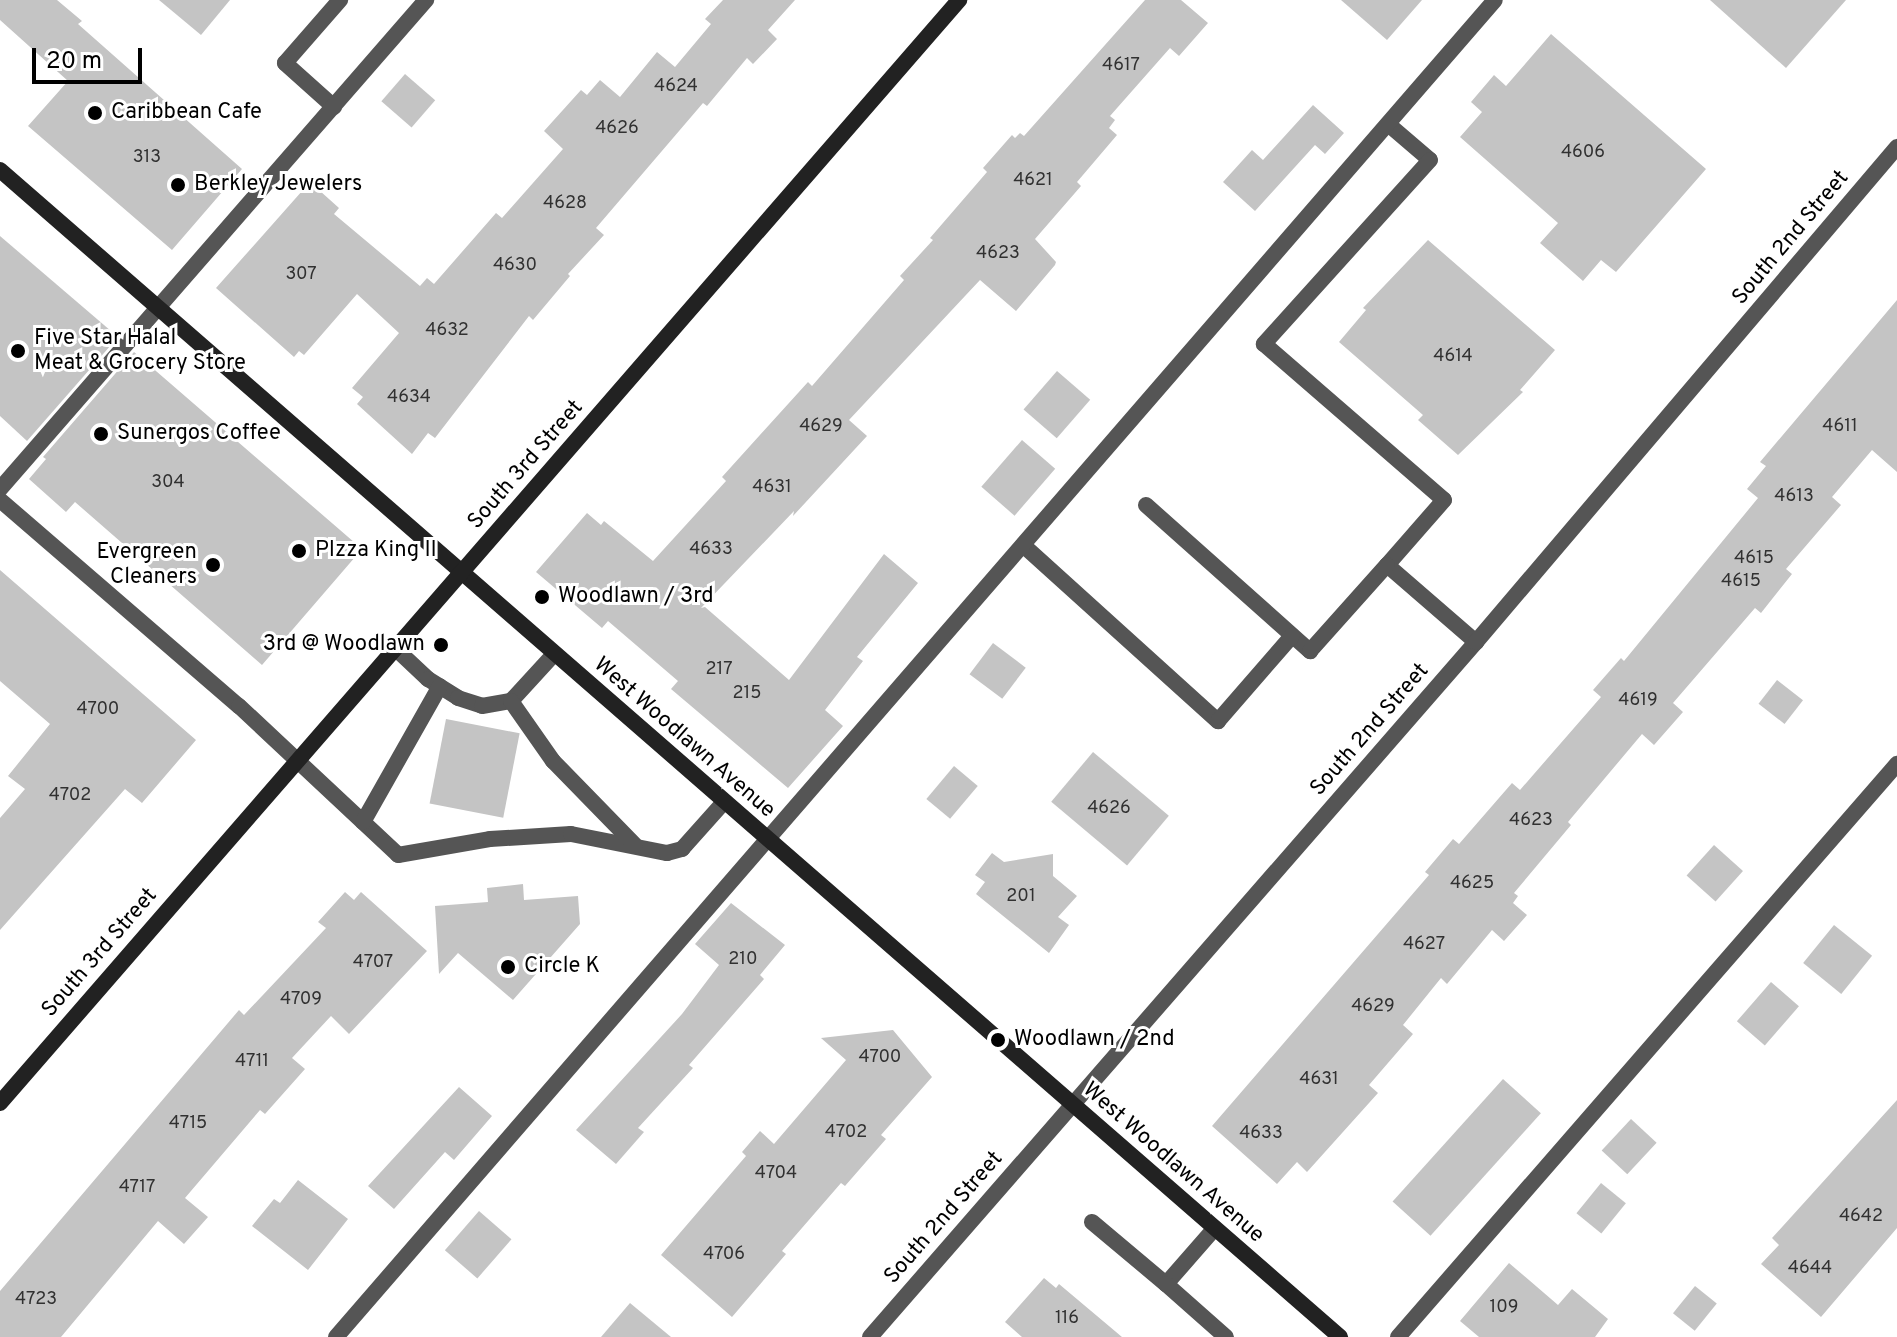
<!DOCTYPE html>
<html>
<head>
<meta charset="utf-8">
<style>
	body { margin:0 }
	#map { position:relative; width:1897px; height:1337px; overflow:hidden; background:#fff; font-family:Overpass,sans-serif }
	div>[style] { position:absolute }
	.building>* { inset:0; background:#c4c4c4; transform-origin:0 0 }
	.service>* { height:16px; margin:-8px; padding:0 8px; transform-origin:8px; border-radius:8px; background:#555 }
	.minor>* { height:16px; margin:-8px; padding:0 8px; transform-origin:8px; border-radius:8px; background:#555 }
	.secondary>* { height:16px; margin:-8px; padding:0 8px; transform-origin:8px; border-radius:8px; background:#222 }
	.dots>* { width:22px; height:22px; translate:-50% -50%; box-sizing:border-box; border:4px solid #fff; border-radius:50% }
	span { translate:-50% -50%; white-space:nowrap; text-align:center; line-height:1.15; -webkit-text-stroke:6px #fff; paint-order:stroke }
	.number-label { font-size:18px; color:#313131 }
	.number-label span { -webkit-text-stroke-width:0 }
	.poi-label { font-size:22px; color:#000 }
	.left { translate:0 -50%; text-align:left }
	.right { translate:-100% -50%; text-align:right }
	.street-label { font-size:22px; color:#000 }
	.scale { position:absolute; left:32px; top:48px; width:110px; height:36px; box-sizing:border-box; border:4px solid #000; border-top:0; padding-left:10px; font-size:24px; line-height:28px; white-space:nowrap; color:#000; -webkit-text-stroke:6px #fff; paint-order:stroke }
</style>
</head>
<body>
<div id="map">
	<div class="building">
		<div style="clip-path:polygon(0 0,57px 0,82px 21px,78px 24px,242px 169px,172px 250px,28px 126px,68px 81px,0 20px)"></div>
		<div style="clip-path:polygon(159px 0,230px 0,201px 35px)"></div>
		<div style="clip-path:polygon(723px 0,795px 0,768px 30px,777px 39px,753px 64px,747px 58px,707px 106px,703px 103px,596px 228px,604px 235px,568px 274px,570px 276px,533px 320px,529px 316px,435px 438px,428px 433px,412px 454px,357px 404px,363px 397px,352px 388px,399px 333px,357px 294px,304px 355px,299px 351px,294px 357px,216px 288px,310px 182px,339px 208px,334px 214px,420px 286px,427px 278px,434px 284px,496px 213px,502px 218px,563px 149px,544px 131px,581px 90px,587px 95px,600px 80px,620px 97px,657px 52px,675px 67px,711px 24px,705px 19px)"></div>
		<div style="clip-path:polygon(1145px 0,1181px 0,1208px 23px,1179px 56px,1170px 48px,1110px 116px,1115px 120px,1109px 128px,1117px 135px,1077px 182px,1081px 186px,1035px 239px,1056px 262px,1055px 265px,1016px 311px,980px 280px,849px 420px,867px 436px,793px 516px,794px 511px,701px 608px,705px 607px,789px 680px,884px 554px,918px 583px,857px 657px,863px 661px,825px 710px,843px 726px,788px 788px,671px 689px,678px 681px,608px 621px,602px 628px,536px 572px,587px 513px,601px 525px,604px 521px,653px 561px,726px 481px,722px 477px,808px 382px,812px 386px,904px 280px,900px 276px,933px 240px,930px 238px,987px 172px,983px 168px,1012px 135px,1015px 138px,1020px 133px,1024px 136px)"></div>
		<div style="clip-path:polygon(1341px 0,1422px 0,1387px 40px)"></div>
		<div style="clip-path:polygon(1710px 0,1846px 0,1786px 68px)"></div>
		<div style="clip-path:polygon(1551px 34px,1706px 169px,1616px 272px,1601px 260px,1583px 281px,1540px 243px,1558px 223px,1460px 137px,1482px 112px,1471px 102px,1494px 75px,1506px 86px)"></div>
		<div style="left:405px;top:74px;width:40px;height:36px;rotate:41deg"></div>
		<div style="clip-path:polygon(1313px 105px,1344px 133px,1325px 154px,1315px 145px,1255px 211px,1223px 182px,1252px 150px,1263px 160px)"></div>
		<div style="clip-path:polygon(0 236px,118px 337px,27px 441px,0 416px)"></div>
		<div style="clip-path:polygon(1428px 240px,1555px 350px,1520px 390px,1523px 392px,1458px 455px,1418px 420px,1423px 415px,1339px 342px,1366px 310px,1363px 308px)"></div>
		<div style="clip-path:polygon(1897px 300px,1897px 472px,1872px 450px,1832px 497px,1841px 505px,1786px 569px,1792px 574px,1761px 613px,1755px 608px,1673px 703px,1683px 712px,1654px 745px,1642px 734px,1568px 822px,1571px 825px,1514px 893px,1518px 896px,1513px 903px,1527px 915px,1504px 941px,1492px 930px,1447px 984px,1441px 978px,1403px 1025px,1413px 1034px,1369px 1085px,1378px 1093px,1307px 1172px,1297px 1162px,1277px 1184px,1212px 1126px,1429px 875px,1425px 872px,1453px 839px,1459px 844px,1512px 783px,1520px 790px,1601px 697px,1593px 690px,1621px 658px,1624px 661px,1758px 498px,1747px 489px,1766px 466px,1760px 462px)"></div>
		<div style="clip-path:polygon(134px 352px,362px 549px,262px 665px,75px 502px,66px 512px,29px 479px,46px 459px,43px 457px)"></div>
		<div style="left:1057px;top:371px;width:44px;height:51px;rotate:41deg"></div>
		<div style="left:1022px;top:440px;width:44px;height:62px;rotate:41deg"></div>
		<div style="clip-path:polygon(0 570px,196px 740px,142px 803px,125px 789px,0 930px,0 818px,25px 789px,8px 776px,50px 724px,0 681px)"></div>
		<div style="left:993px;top:643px;width:41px;height:39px;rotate:37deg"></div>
		<div style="left:1777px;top:680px;width:33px;height:30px;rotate:38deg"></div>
		<div style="left:446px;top:719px;width:75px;height:86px;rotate:11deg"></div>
		<div style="left:1093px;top:752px;width:99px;height:65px;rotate:40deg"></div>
		<div style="left:954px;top:766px;width:31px;height:43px;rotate:40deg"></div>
		<div style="left:1714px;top:845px;width:39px;height:41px;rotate:42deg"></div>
		<div style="clip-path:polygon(992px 853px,1004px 862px,1053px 854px,1053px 876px,1077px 896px,1058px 917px,1069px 925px,1049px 953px,976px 894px,985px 882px,975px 875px)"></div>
		<div style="clip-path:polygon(523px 884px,524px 900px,578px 896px,580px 924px,513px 1000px,458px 953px,439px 974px,435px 906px,488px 902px,487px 888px)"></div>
		<div style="clip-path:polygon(345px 892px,354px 900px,361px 892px,427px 951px,349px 1034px,331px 1016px,292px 1058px,305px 1069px,265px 1114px,260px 1110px,185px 1198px,208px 1217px,184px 1244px,158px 1221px,61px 1337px,0 1337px,0 1291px,239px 1010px,244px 1015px,326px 928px,318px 922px)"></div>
		<div style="clip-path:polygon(731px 903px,785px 945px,760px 975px,764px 979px,689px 1065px,693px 1068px,638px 1128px,644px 1132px,616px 1164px,576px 1130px,682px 1014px,719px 965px,695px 944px)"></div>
		<div style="left:1834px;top:925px;width:49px;height:49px;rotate:39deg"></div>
		<div style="left:1771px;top:982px;width:37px;height:52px;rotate:41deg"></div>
		<div style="clip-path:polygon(893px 1030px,932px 1077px,881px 1135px,886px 1139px,845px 1186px,841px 1183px,782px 1251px,786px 1254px,732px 1317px,661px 1255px,746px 1156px,742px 1152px,760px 1131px,774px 1144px,846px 1060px,821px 1038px)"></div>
		<div style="left:1503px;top:1079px;width:51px;height:165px;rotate:42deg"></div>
		<div style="clip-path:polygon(459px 1087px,492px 1116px,454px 1160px,445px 1152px,394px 1209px,368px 1186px)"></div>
		<div style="clip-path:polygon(1897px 1100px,1897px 1228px,1821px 1317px,1761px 1264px,1779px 1245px,1772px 1238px)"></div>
		<div style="left:1631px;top:1119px;width:35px;height:43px;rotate:43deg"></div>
		<div style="clip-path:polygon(298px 1180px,348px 1219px,308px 1270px,252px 1226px,274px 1199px,280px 1203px)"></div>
		<div style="left:1601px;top:1183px;width:32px;height:39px;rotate:39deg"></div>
		<div style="left:479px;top:1211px;width:43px;height:52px;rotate:41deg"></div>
		<div style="clip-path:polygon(1509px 1263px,1558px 1305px,1572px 1289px,1608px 1319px,1595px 1337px,1479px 1337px,1460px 1321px)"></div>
		<div style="clip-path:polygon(1044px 1278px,1056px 1288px,1059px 1284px,1122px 1337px,1022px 1337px,1005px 1322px)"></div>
		<div style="left:1695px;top:1286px;width:28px;height:35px;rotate:39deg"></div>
		<div style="clip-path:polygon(630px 1303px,671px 1337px,601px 1337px)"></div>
	</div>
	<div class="service">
		<div style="left:334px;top:107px;width:66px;rotate:-138.1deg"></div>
		<div style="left:285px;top:63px;width:84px;rotate:-48.9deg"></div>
		<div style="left:1388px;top:124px;width:55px;rotate:40.6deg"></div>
		<div style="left:1430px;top:160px;width:248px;rotate:132.1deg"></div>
		<div style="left:1264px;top:344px;width:238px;rotate:40.9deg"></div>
		<div style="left:1444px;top:500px;width:86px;rotate:131.2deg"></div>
		<div style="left:1387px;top:565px;width:118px;rotate:40.9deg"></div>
		<div style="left:0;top:489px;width:649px;rotate:-48.94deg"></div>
		<div style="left:0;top:500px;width:316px;rotate:40.8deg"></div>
		<div style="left:239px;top:706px;width:218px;rotate:43.1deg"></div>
		<div style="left:398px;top:855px;width:93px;rotate:-9.9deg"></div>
		<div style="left:490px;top:839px;width:81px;rotate:-3.5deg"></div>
		<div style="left:571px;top:834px;width:98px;rotate:11.2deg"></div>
		<div style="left:667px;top:853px;width:16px;rotate:-15deg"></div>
		<div style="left:682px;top:849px;width:63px;rotate:-48.2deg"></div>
		<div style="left:1146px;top:505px;width:220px;rotate:41.7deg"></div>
		<div style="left:1310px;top:651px;width:115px;rotate:-48.2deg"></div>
		<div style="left:1023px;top:545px;width:263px;rotate:42.1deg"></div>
		<div style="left:1218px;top:721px;width:113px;rotate:-49deg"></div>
		<div style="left:396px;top:649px;width:44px;rotate:43.2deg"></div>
		<div style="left:428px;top:679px;width:36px;rotate:32deg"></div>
		<div style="left:458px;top:698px;width:25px;rotate:18deg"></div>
		<div style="left:482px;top:706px;width:29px;rotate:-10deg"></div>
		<div style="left:511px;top:701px;width:64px;rotate:-47.5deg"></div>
		<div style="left:511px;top:701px;width:73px;rotate:55deg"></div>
		<div style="left:553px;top:761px;width:117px;rotate:45.7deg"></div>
		<div style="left:363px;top:822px;width:156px;rotate:-60.5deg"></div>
		<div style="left:1092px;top:1222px;width:97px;rotate:40deg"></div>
		<div style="left:1166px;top:1284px;width:74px;rotate:-48.8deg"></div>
		<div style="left:1166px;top:1284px;width:80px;rotate:41.5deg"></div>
		<div style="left:336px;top:1337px;width:1769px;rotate:-49.08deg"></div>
		<div style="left:1398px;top:1337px;width:760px;rotate:-48.95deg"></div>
	</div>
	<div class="minor">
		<div style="left:870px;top:1337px;width:922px;rotate:-48.91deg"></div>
		<div style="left:1476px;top:642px;width:650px;rotate:-49.62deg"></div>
	</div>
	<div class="secondary">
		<div style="left:0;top:170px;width:1777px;rotate:41.05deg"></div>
		<div style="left:0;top:1103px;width:1462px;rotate:-48.99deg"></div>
	</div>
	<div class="dots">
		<div style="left:95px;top:113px;background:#000"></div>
		<div style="left:178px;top:185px;background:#000"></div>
		<div style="left:18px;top:351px;background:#000"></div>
		<div style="left:101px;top:434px;background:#000"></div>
		<div style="left:299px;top:551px;background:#000"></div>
		<div style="left:213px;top:565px;background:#000"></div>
		<div style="left:542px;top:597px;background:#000"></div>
		<div style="left:441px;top:645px;background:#000"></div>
		<div style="left:508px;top:967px;background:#000"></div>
		<div style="left:998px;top:1040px;background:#000"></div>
	</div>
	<div class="number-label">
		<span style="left:1121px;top:66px">4617</span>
		<span style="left:676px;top:87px">4624</span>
		<span style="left:617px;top:129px">4626</span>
		<span style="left:1583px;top:153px">4606</span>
		<span style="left:147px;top:158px">313</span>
		<span style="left:1033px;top:181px">4621</span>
		<span style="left:565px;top:204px">4628</span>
		<span style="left:998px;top:254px">4623</span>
		<span style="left:515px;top:266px">4630</span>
		<span style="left:301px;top:275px">307</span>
		<span style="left:447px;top:331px">4632</span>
		<span style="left:1453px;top:357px">4614</span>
		<span style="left:409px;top:398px">4634</span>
		<span style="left:821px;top:427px">4629</span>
		<span style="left:1840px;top:427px">4611</span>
		<span style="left:168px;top:483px">304</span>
		<span style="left:772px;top:488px">4631</span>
		<span style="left:1794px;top:497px">4613</span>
		<span style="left:711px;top:550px">4633</span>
		<span style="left:1754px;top:559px">4615</span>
		<span style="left:1741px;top:582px">4615</span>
		<span style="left:719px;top:670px">217</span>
		<span style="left:747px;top:694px">215</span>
		<span style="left:1638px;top:701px">4619</span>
		<span style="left:98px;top:710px">4700</span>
		<span style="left:70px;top:796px">4702</span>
		<span style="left:1109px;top:809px">4626</span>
		<span style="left:1531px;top:821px">4623</span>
		<span style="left:1472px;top:884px">4625</span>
		<span style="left:1021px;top:897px">201</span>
		<span style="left:1424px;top:945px">4627</span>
		<span style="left:743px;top:960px">210</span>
		<span style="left:373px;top:963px">4707</span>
		<span style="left:301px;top:1000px">4709</span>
		<span style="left:1373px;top:1007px">4629</span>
		<span style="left:880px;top:1058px">4700</span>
		<span style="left:252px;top:1062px">4711</span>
		<span style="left:1319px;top:1080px">4631</span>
		<span style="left:188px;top:1124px">4715</span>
		<span style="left:846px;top:1133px">4702</span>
		<span style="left:1261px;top:1134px">4633</span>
		<span style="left:776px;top:1174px">4704</span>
		<span style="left:137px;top:1188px">4717</span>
		<span style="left:1861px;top:1217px">4642</span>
		<span style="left:724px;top:1255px">4706</span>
		<span style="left:1810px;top:1269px">4644</span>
		<span style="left:36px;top:1300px">4723</span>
		<span style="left:1504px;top:1308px">109</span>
		<span style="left:1067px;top:1319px">116</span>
	</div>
	<div class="poi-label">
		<span class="left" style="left:111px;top:113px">Caribbean Cafe</span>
		<span class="left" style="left:194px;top:185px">Berkley Jewelers</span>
		<span class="left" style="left:34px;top:351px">Five Star Halal<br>Meat &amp; Grocery Store</span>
		<span class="left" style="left:117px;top:434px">Sunergos Coffee</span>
		<span class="left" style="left:315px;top:551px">PIzza King II</span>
		<span class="right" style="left:197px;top:565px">Evergreen<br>Cleaners</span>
		<span class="left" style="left:558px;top:597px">Woodlawn / 3rd</span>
		<span class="right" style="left:425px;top:645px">3rd @ Woodlawn</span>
		<span class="left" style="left:524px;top:967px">Circle K</span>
		<span class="left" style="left:1014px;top:1040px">Woodlawn / 2nd</span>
	</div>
	<div class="street-label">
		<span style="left:1791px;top:238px;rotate:-50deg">South 2nd Street</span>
		<span style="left:526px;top:465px;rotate:-49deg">South 3rd Street</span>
		<span style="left:1370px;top:730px;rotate:-49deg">South 2nd Street</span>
		<span style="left:684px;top:738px;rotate:41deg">West Woodlawn Avenue</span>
		<span style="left:100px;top:953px;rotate:-49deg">South 3rd Street</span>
		<span style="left:1173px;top:1163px;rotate:41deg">West Woodlawn Avenue</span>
		<span style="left:944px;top:1218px;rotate:-49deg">South 2nd Street</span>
	</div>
	<div class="scale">20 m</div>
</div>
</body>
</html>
